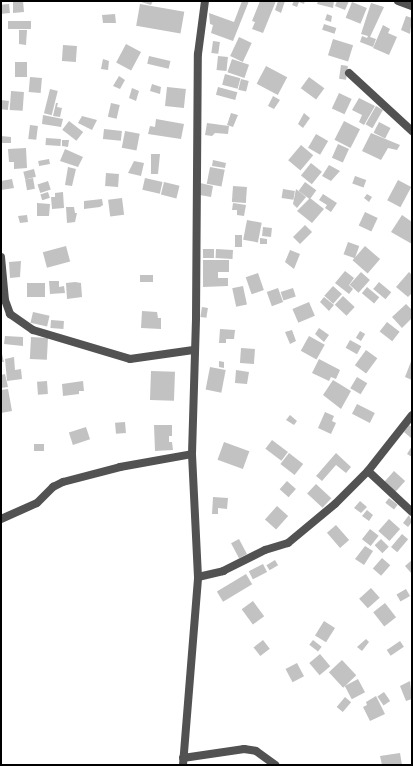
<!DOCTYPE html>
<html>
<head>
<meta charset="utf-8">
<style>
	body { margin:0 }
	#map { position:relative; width:413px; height:766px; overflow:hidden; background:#fff; font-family:"DejaVu Sans",sans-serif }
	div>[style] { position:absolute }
	.building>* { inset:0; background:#c2c2c2; transform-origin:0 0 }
	.street>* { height:8px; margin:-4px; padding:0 4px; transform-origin:4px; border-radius:4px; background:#525252 }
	span { translate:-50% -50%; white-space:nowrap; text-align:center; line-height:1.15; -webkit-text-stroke:3px #fff; paint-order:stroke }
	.frame { position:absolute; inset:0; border:2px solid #000; pointer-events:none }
</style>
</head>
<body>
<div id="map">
	<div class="building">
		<div style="clip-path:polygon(13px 1px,23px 1px,24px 12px,13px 13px)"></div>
		<div style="clip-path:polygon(138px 1px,153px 1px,151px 5px)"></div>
		<div style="clip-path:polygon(242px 1px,249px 1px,233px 41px,211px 33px,213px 25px,210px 24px,209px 13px,234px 22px)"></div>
		<div style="clip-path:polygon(260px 1px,276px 1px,263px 33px,252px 29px,255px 22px,252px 21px)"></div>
		<div style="clip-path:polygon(278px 1px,285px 1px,281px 13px,275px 10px)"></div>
		<div style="clip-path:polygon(294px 1px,305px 1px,304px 4px,299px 2px,297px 7px,292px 5px)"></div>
		<div style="clip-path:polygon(318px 1px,334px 1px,333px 8px,317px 4px)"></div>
		<div style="clip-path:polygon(337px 1px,349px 1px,345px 10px,335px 6px)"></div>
		<div style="left:352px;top:2px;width:16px;height:17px;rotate:22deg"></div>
		<div style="clip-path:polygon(371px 3px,384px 7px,370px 37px,376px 39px,373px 47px,360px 42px,362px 36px,367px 38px,368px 36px,361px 34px)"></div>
		<div style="left:9px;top:4px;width:9px;height:8px;rotate:84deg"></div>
		<div style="left:140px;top:4px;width:45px;height:22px;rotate:10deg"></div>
		<div style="clip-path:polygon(115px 14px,116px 23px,103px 23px,102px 15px)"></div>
		<div style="clip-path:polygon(327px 14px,332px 16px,331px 22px,325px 20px)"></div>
		<div style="clip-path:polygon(406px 16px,412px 18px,410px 34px,401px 30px)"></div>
		<div style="left:31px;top:21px;width:8px;height:23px;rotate:90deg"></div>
		<div style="left:324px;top:24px;width:13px;height:6px;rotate:18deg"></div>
		<div style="clip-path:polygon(383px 25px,390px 29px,388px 33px,397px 37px,389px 55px,373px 48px)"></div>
		<div style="clip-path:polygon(19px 30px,27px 30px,26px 45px,19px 44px)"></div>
		<div style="left:239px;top:37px;width:14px;height:21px;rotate:25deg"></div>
		<div style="left:333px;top:39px;width:21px;height:17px;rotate:17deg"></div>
		<div style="left:213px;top:41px;width:7px;height:12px;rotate:8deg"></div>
		<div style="left:126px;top:44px;width:17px;height:21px;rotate:28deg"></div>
		<div style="left:63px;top:45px;width:14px;height:16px;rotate:4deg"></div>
		<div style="left:149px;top:56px;width:22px;height:8px;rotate:13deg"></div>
		<div style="left:218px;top:56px;width:10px;height:14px;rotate:6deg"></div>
		<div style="clip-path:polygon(103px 59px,109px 61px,108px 70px,101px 69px)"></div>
		<div style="left:232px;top:59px;width:18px;height:14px;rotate:19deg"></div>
		<div style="left:15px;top:62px;width:12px;height:15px"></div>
		<div style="left:341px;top:65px;width:7px;height:14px;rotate:8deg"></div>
		<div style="left:266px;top:66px;width:24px;height:20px;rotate:28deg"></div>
		<div style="left:225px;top:74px;width:16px;height:11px;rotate:15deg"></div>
		<div style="clip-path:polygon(119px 76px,125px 80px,120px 89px,113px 86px)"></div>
		<div style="left:30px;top:77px;width:12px;height:15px;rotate:5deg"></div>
		<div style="left:309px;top:77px;width:19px;height:14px;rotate:36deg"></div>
		<div style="left:241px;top:79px;width:8px;height:11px;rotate:14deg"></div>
		<div style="clip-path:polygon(152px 84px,161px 87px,160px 94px,150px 91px)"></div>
		<div style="left:167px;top:87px;width:19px;height:19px;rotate:6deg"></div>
		<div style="left:218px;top:87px;width:20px;height:8px;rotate:15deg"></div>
		<div style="clip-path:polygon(132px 88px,139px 91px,136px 101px,129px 98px)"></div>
		<div style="left:50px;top:89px;width:8px;height:25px;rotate:14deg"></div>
		<div style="left:11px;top:91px;width:13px;height:19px;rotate:4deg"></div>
		<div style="left:339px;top:93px;width:14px;height:17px;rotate:25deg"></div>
		<div style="clip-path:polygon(273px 96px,280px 100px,274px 109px,268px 106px)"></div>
		<div style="clip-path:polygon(359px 98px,375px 106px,364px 125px,359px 122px,362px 115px,352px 110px)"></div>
		<div style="left:1px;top:100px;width:8px;height:9px;rotate:7deg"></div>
		<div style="clip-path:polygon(56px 103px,58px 103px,57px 107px,62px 108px,60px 117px,53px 116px)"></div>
		<div style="left:111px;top:103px;width:9px;height:14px;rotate:13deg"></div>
		<div style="left:376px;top:106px;width:8px;height:21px;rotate:30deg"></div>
		<div style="clip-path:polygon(231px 113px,238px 115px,233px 127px,227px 125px)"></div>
		<div style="clip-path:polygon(304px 113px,310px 118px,303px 128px,298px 124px)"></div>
		<div style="clip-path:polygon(43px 115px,63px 119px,61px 127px,42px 124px)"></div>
		<div style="clip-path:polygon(82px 116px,97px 120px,92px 130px,78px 123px)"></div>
		<div style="clip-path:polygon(156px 119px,184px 124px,181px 139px,148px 134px,150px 126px,155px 127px)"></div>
		<div style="left:69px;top:121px;width:18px;height:11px;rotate:38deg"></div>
		<div style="left:344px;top:121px;width:18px;height:21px;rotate:27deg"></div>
		<div style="left:379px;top:122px;width:13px;height:12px;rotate:27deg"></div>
		<div style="clip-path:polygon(207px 123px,229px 126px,228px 134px,215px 133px,212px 136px,205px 135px)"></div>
		<div style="left:30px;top:125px;width:8px;height:14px;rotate:7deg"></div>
		<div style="left:104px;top:129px;width:18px;height:10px;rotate:6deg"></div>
		<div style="left:125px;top:131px;width:15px;height:17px;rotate:11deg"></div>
		<div style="clip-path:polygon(371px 133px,400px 145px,397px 150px,388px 148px,381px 160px,362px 151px)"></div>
		<div style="left:316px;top:134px;width:14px;height:16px;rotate:30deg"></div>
		<div style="clip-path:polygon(1px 136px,11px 137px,11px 143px,1px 143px)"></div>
		<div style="left:46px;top:138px;width:15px;height:7px;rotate:4deg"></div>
		<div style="clip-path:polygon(62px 140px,69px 140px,68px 147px,62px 146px)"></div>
		<div style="left:338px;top:144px;width:12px;height:15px;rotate:24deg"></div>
		<div style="left:301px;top:145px;width:16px;height:20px;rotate:40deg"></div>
		<div style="clip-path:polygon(26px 148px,27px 168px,14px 169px,14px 162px,9px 162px,8px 149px)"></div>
		<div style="clip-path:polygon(65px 149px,83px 157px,78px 167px,60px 161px)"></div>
		<div style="clip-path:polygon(151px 154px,160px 154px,158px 174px,151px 174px)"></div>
		<div style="left:49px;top:159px;width:5px;height:11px;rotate:79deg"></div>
		<div style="clip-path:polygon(213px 160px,226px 163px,225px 168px,212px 166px)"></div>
		<div style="clip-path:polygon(134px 161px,144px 163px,141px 176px,128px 173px)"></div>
		<div style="left:311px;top:163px;width:14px;height:16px;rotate:39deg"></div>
		<div style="clip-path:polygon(329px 165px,340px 171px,331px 181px,322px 176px)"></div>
		<div style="clip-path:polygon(68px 167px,76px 169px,72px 186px,65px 185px)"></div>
		<div style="left:210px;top:167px;width:15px;height:17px;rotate:11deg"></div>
		<div style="left:34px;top:169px;width:8px;height:11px;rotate:76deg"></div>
		<div style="left:106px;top:173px;width:13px;height:13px;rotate:4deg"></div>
		<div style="left:355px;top:176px;width:12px;height:8px;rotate:20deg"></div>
		<div style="left:33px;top:178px;width:11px;height:8px;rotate:80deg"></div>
		<div style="left:145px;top:178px;width:18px;height:12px;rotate:13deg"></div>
		<div style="clip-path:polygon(12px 179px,14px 188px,1px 190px,1px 181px)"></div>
		<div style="left:398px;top:180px;width:15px;height:23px;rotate:28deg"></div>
		<div style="left:48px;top:181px;width:9px;height:11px;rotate:72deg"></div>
		<div style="left:164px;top:182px;width:16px;height:13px;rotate:14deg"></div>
		<div style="left:305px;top:182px;width:14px;height:11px;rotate:36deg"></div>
		<div style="clip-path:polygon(200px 183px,213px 186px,211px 197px,200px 195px)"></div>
		<div style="left:233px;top:186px;width:14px;height:16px;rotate:4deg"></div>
		<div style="left:283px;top:189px;width:12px;height:9px;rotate:9deg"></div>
		<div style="clip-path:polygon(296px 189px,306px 197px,297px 208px,293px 204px)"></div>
		<div style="left:48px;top:192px;width:6px;height:8px;rotate:72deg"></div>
		<div style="clip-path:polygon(63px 192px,64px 208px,52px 209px,51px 197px,55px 197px,55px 193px)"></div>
		<div style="clip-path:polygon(323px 194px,337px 203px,331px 212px,325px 208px,327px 205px,319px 200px)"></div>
		<div style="clip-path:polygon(367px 194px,372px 197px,369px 202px,364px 198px)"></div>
		<div style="left:122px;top:198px;width:17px;height:14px;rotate:83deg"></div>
		<div style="clip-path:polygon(310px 198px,324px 209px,312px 223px,297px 211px)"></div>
		<div style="clip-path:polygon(102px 199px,103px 205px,100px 207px,84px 209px,84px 201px)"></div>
		<div style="clip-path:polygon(37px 203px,50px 204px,49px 216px,37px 216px)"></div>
		<div style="clip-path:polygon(233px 203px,246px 205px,244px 216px,237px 215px,237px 210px,232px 210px)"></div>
		<div style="clip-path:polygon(66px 207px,74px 207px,75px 213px,77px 213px,75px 222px,67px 223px)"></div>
		<div style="left:365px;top:212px;width:14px;height:15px;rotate:25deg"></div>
		<div style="clip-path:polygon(27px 215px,28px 222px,20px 223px,18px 216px)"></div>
		<div style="clip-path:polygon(402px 215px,412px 222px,412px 244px,391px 232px)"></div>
		<div style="left:247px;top:220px;width:15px;height:20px;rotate:11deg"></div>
		<div style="left:305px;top:225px;width:10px;height:17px;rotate:45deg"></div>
		<div style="left:263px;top:227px;width:9px;height:9px;rotate:6deg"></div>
		<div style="left:235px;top:235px;width:7px;height:12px"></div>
		<div style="clip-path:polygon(260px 238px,267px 239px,267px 244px,260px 244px)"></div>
		<div style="left:348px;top:242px;width:12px;height:13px;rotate:20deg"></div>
		<div style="left:66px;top:246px;width:16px;height:24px;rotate:75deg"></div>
		<div style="left:365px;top:246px;width:20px;height:19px;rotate:41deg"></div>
		<div style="left:203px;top:249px;width:11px;height:9px"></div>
		<div style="left:216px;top:249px;width:17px;height:9px;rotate:3deg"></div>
		<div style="clip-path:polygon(290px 250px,300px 254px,294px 269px,285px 262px)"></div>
		<div style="clip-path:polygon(203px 260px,229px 260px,229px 272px,218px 272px,218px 278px,228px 278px,228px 286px,203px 287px)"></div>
		<div style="clip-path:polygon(21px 261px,20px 277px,10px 278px,9px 262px)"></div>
		<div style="clip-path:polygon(345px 271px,354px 278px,349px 285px,353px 289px,349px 294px,335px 283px)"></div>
		<div style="left:361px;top:272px;width:12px;height:17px;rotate:42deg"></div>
		<div style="clip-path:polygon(409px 272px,412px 275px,412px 293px,408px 297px,396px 287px)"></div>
		<div style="left:258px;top:273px;width:18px;height:13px;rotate:71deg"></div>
		<div style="left:153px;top:275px;width:7px;height:13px;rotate:90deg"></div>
		<div style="clip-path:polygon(49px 281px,59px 281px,59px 287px,64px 286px,65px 293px,50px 294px)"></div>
		<div style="clip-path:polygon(75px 282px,81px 283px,82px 297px,67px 299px,66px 283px)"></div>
		<div style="left:379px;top:282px;width:16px;height:9px;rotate:40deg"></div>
		<div style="left:27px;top:283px;width:18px;height:14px"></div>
		<div style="left:243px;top:286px;width:19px;height:11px;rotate:78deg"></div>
		<div style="left:333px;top:286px;width:12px;height:13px;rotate:42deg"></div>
		<div style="left:367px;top:287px;width:16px;height:8px;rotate:40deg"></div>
		<div style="left:278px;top:288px;width:15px;height:12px;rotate:70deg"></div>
		<div style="left:293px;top:288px;width:9px;height:13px;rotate:72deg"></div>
		<div style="left:343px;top:296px;width:16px;height:12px;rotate:43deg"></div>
		<div style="clip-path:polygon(324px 297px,334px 305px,329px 311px,320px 302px)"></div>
		<div style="left:309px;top:302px;width:15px;height:18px;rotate:67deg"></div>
		<div style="clip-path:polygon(406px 304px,412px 310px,412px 318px,402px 328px,392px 317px)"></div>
		<div style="left:202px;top:307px;width:6px;height:10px;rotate:9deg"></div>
		<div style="clip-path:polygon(142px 311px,157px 312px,158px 318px,161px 318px,161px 329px,141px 328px)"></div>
		<div style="left:33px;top:312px;width:17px;height:11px;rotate:13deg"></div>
		<div style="left:51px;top:320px;width:13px;height:8px;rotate:4deg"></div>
		<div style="left:387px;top:322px;width:16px;height:12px;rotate:38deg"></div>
		<div style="clip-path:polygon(319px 328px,329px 335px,324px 342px,315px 334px)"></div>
		<div style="clip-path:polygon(220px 329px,235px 330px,234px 339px,226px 339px,226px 343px,219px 343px)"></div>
		<div style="clip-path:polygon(292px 330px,296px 341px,290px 344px,285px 332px)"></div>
		<div style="left:360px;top:331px;width:6px;height:8px;rotate:31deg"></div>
		<div style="clip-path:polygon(5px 336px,23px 337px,23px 346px,4px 344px)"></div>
		<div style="left:309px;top:336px;width:18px;height:17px;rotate:29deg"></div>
		<div style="left:31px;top:337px;width:17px;height:22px;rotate:3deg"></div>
		<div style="left:350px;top:340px;width:13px;height:9px;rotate:29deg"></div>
		<div style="left:241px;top:348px;width:14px;height:15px;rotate:4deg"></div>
		<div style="clip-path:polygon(1px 350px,4px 362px,1px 362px)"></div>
		<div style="left:366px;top:350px;width:14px;height:19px;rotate:36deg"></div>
		<div style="clip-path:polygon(14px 357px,15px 370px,21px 369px,22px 379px,7px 381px,5px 359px)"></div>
		<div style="clip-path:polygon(319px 359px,340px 370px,336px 379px,331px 377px,329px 381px,312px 373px)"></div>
		<div style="clip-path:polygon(412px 359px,412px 380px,405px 377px)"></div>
		<div style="clip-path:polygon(219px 361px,224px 362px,224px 368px,219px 367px)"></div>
		<div style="left:210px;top:367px;width:16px;height:23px;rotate:11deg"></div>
		<div style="clip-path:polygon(236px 370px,249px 372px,247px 384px,235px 383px)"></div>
		<div style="left:151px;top:371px;width:24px;height:29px;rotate:2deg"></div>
		<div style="clip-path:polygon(5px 374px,8px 387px,1px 388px,1px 375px)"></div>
		<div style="left:357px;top:377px;width:12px;height:13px;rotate:31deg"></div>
		<div style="clip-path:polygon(333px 380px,351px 391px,341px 409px,323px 395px)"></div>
		<div style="left:47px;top:381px;width:13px;height:10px;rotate:86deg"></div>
		<div style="clip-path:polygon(83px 381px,84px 391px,79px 391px,79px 394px,63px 396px,62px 384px)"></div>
		<div style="clip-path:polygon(8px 389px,12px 411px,1px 413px,1px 390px)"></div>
		<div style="left:357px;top:404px;width:20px;height:11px;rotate:27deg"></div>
		<div style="clip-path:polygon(325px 412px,334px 416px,332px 421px,336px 423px,331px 434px,318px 428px)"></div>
		<div style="clip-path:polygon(290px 415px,297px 421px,294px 425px,286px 420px)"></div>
		<div style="left:125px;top:422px;width:11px;height:10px;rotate:85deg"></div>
		<div style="clip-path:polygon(154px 425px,172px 425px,172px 436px,169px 436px,169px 442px,172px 442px,173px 450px,155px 451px)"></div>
		<div style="clip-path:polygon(409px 425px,412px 427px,411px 438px,404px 432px)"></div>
		<div style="left:86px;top:427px;width:13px;height:18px;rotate:72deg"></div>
		<div style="left:272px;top:440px;width:20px;height:11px;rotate:37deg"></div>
		<div style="left:224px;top:442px;width:27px;height:19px;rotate:20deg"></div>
		<div style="left:34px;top:444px;width:10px;height:7px"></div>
		<div style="clip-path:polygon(412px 446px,412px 457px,407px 454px)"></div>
		<div style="left:289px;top:453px;width:18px;height:14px;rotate:38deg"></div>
		<div style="clip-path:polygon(336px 453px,351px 467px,346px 473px,336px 465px,322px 481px,316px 476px)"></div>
		<div style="left:394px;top:471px;width:15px;height:16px;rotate:42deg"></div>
		<div style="left:287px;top:481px;width:12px;height:11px;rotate:42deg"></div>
		<div style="left:316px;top:484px;width:21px;height:13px;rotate:43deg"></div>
		<div style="clip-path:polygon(213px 497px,228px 498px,227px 509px,218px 508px,218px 514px,212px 514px)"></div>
		<div style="left:389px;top:498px;width:11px;height:6px;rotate:38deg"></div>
		<div style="clip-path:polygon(360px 501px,367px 507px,361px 513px,354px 508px)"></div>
		<div style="left:277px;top:506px;width:15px;height:18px;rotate:42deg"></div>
		<div style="clip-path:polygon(367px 510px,373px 515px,369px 521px,362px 516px)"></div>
		<div style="clip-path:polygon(409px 515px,412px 522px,408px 527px,403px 523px)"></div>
		<div style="left:389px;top:519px;width:15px;height:16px;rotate:42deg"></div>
		<div style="left:336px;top:525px;width:20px;height:12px;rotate:49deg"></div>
		<div style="left:370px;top:529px;width:11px;height:13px;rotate:38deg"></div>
		<div style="left:402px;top:534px;width:8px;height:17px;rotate:40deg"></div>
		<div style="left:239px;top:539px;width:17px;height:9px;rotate:62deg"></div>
		<div style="left:381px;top:539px;width:11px;height:9px;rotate:45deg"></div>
		<div style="clip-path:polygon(365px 546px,373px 551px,364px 565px,355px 559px)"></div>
		<div style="left:382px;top:558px;width:11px;height:14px;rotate:41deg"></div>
		<div style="left:275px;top:560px;width:6px;height:10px;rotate:59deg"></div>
		<div style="clip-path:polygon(412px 560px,412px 574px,405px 566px)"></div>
		<div style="left:263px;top:564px;width:9px;height:16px;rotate:63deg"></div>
		<div style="left:246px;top:574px;width:12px;height:34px;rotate:59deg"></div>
		<div style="left:371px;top:588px;width:13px;height:16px;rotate:48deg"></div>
		<div style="left:406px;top:589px;width:8px;height:11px;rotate:60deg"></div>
		<div style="left:253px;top:601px;width:19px;height:14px;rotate:54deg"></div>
		<div style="left:385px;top:603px;width:18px;height:15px;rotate:52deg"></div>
		<div style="left:324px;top:621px;width:13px;height:17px;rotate:32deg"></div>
		<div style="clip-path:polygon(366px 639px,369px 642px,362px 651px,357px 647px)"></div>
		<div style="left:263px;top:640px;width:11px;height:12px;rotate:52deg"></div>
		<div style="left:313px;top:640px;width:11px;height:6px;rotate:38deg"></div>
		<div style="left:400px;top:641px;width:7px;height:16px;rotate:56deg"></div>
		<div style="left:320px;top:654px;width:16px;height:14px;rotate:50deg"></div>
		<div style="left:342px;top:660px;width:21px;height:18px;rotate:47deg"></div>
		<div style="left:297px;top:663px;width:15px;height:13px;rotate:62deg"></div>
		<div style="left:358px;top:679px;width:15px;height:15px;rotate:62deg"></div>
		<div style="clip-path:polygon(410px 681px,412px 699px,406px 701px,400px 686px)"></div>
		<div style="left:384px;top:692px;width:11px;height:8px;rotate:56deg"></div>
		<div style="clip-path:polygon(376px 696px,385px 714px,370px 721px,363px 707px,367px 705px,366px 702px)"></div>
		<div style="left:345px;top:697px;width:8px;height:13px;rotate:40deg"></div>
		<div style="clip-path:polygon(400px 753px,402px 765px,382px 765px,380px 756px)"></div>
	</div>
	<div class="street">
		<div style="left:398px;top:1px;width:15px;rotate:20deg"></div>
		<div style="left:349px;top:73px;width:86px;rotate:42.6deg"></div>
		<div style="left:1px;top:257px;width:43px;rotate:84.7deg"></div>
		<div style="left:5px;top:300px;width:15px;rotate:70deg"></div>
		<div style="left:10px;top:314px;width:28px;rotate:35deg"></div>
		<div style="left:33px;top:330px;width:101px;rotate:16.6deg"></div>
		<div style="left:130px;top:359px;width:64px;rotate:-8.1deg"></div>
		<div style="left:368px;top:471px;width:60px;rotate:43deg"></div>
		<div style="left:1px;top:519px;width:39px;rotate:-24deg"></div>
		<div style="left:37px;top:503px;width:23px;rotate:-45deg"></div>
		<div style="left:53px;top:487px;width:11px;rotate:-27deg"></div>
		<div style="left:63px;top:482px;width:59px;rotate:-14.7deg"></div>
		<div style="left:120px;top:467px;width:73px;rotate:-10.2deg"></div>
		<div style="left:198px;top:577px;width:26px;rotate:-13deg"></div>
		<div style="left:223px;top:571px;width:47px;rotate:-26.6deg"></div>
		<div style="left:265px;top:550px;width:24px;rotate:-17deg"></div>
		<div style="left:288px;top:543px;width:61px;rotate:-39.7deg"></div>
		<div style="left:335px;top:504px;width:47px;rotate:-45deg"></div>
		<div style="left:368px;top:471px;width:71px;rotate:-51.8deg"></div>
		<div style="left:183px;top:758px;width:62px;rotate:-8.4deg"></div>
		<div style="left:244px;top:749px;width:12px;rotate:9deg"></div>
		<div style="left:256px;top:751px;width:24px;rotate:36deg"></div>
		<div style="left:183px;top:765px;width:189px;rotate:-85.4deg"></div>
		<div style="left:198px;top:577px;width:123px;rotate:-92.8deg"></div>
		<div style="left:192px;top:454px;width:136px;rotate:-88.3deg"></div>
		<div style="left:196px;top:318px;width:264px;rotate:-89.6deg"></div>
		<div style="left:198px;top:54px;width:53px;rotate:-82.5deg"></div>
	</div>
	<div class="frame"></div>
</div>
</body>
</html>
